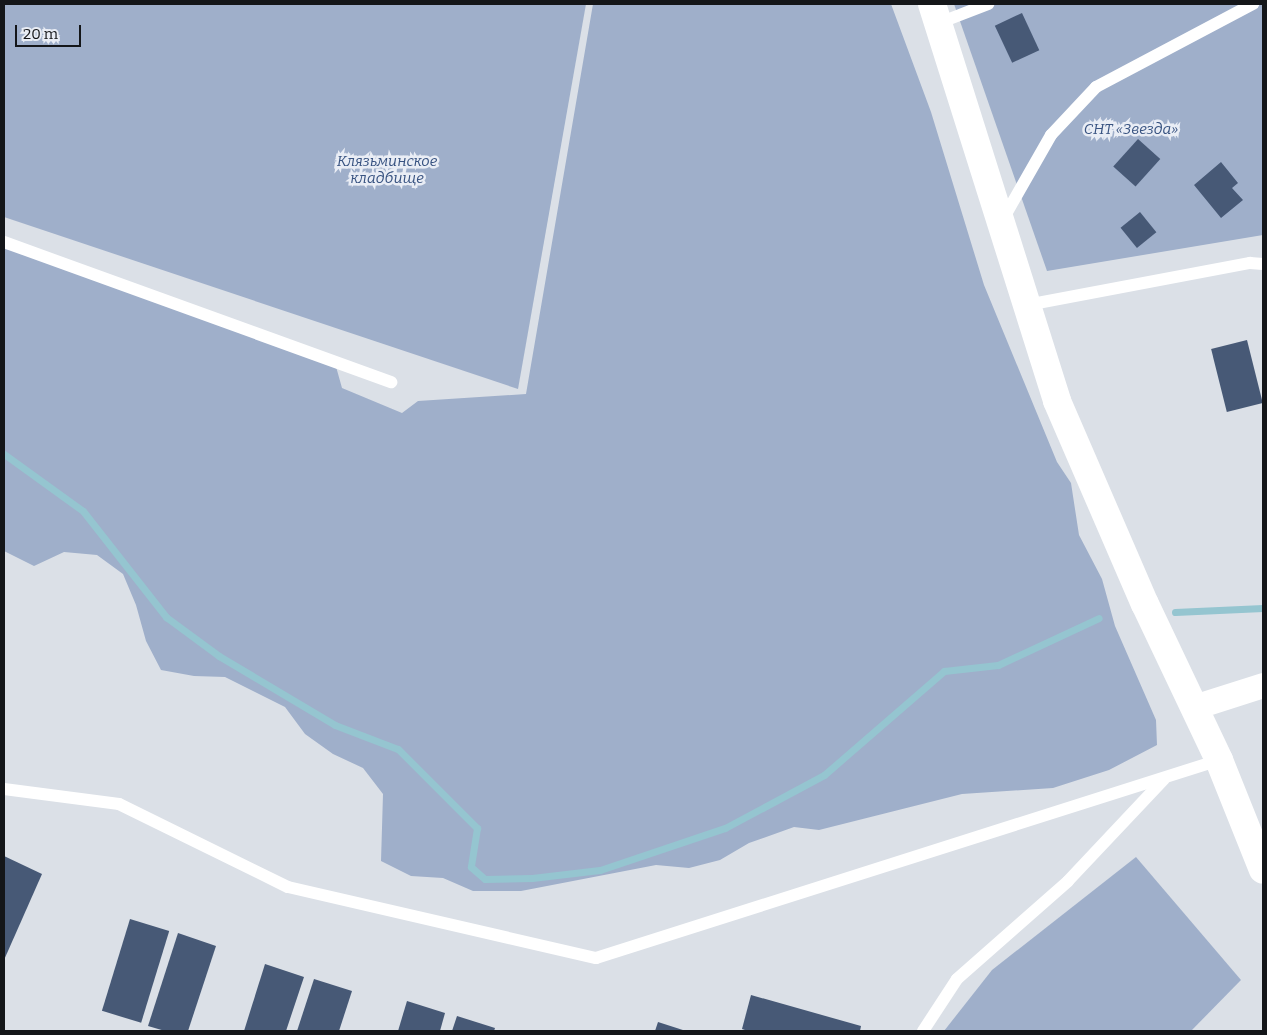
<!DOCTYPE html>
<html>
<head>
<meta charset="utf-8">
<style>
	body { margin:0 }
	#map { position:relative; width:1267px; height:1035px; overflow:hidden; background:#dbe0e7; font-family:Bitter,serif }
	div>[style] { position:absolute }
	.green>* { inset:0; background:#9fafca }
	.stream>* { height:7px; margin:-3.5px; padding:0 3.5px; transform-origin:3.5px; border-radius:3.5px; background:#95c5d0 }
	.building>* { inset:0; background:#475976; transform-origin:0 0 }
	.service>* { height:12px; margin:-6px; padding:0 6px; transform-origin:6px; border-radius:6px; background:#fff }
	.minor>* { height:25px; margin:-12.5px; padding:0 12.5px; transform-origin:12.5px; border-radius:12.5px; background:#fff }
	.tertiary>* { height:28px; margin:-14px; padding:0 14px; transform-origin:14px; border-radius:14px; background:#fff }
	span { translate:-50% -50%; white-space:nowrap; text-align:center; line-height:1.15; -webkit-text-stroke:5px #e9edf5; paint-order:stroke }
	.park-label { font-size:15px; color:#385381; font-style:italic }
	.frame { position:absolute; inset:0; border:5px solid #141619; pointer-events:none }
	.scale { position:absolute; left:15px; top:25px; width:66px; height:22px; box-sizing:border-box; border:2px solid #141619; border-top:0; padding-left:6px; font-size:15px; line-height:18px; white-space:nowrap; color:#141619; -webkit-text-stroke:4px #e9edf5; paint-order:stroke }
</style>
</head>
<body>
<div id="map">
	<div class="green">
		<div style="clip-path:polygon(4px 4px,586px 4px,518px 389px,4px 217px)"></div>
		<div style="clip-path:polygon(593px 4px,891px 4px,931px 112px,984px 285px,1057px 462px,1071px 483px,1079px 535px,1102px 579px,1115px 626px,1156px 720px,1157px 745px,1109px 770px,1053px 788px,962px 794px,819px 830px,794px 827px,749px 843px,720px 860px,689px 868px,656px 865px,521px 891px,473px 891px,443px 878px,411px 876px,381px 861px,383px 794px,363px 768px,333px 754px,305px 734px,285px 707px,225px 677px,194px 676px,161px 670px,146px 641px,136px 605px,123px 574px,97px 555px,64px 552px,34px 566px,4px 551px,4px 243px,335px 363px,342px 388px,402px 413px,418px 401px,526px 394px)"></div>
		<div style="clip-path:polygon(954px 4px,1263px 4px,1263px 235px,1047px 271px)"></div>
		<div style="clip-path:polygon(1136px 857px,1241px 980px,1191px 1031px,944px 1031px,992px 970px)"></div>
	</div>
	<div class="stream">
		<div style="left:4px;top:454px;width:97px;rotate:35.8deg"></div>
		<div style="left:83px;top:511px;width:135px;rotate:51.9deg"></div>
		<div style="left:166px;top:617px;width:66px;rotate:36.3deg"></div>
		<div style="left:219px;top:656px;width:135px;rotate:30.7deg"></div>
		<div style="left:335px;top:725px;width:67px;rotate:20.9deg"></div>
		<div style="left:398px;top:749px;width:112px;rotate:45deg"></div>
		<div style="left:477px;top:828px;width:39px;rotate:99deg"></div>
		<div style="left:471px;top:867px;width:18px;rotate:41deg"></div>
		<div style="left:485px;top:879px;width:47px;rotate:-1.2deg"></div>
		<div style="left:532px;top:878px;width:68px;rotate:-6.7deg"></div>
		<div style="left:600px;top:870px;width:132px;rotate:-18.6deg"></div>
		<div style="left:725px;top:828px;width:112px;rotate:-28.2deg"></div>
		<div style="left:824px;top:775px;width:159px;rotate:-40.9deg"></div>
		<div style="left:944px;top:671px;width:54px;rotate:-6.3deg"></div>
		<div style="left:998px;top:665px;width:111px;rotate:-25deg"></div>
		<div style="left:1175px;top:612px;width:88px;rotate:-2.6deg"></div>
	</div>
	<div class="building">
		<div style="left:1022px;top:13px;width:41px;height:30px;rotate:65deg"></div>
		<div style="left:1138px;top:139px;width:30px;height:37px;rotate:42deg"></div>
		<div style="clip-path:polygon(1221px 162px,1238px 183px,1232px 188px,1243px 200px,1221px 218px,1194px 185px)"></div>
		<div style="left:1140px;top:212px;width:26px;height:25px;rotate:51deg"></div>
		<div style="left:1247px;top:340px;width:65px;height:37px;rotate:76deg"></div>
		<div style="clip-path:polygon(4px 856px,42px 874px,4px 960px)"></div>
		<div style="left:130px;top:919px;width:41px;height:96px;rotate:17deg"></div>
		<div style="clip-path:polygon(178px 933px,216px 946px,188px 1031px,165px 1031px,148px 1026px)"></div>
		<div style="clip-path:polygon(265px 964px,304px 977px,286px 1031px,244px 1031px)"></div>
		<div style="clip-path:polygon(314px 979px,352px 991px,339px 1031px,297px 1031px)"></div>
		<div style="clip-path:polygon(751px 995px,861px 1026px,860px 1031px,748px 1031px,742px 1029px)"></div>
		<div style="clip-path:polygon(407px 1001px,445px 1013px,440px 1031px,398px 1031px)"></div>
		<div style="clip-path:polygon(457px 1016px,495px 1028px,494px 1031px,452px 1031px)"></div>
		<div style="clip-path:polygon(658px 1022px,686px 1031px,655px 1031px)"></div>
	</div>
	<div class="service">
		<div style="left:939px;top:23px;width:53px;rotate:-21.2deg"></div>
		<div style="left:1002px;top:221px;width:99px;rotate:-60.3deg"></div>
		<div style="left:1051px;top:135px;width:66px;rotate:-46.8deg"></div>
		<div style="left:1096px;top:87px;width:178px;rotate:-27.9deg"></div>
		<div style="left:4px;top:242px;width:412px;rotate:19.9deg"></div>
		<div style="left:1027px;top:305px;width:227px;rotate:-10.7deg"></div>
		<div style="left:1250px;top:263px;width:13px;rotate:4deg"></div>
		<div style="left:4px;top:789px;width:116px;rotate:7.4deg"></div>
		<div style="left:119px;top:804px;width:188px;rotate:26.2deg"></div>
		<div style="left:288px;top:887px;width:316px;rotate:13deg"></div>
		<div style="left:596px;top:958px;width:654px;rotate:-17.63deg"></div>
		<div style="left:923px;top:1031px;width:62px;rotate:-56.8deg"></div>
		<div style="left:957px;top:979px;width:148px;rotate:-41.4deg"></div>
		<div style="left:1068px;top:881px;width:140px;rotate:-46.7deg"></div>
	</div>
	<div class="minor">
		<div style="left:1194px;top:707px;width:72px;rotate:-17.7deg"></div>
	</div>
	<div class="tertiary">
		<div style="left:932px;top:4px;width:416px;rotate:72.5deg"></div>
		<div style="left:1057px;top:401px;width:221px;rotate:66.6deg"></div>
		<div style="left:1145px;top:604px;width:173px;rotate:64.6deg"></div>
		<div style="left:1219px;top:760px;width:118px;rotate:68.2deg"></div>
	</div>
	<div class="park-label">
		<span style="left:1131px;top:130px">СНТ «Звезда»</span>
		<span style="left:387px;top:170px">Клязьминское<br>кладбище</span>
	</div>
	<div class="frame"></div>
	<div class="scale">20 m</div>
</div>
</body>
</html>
